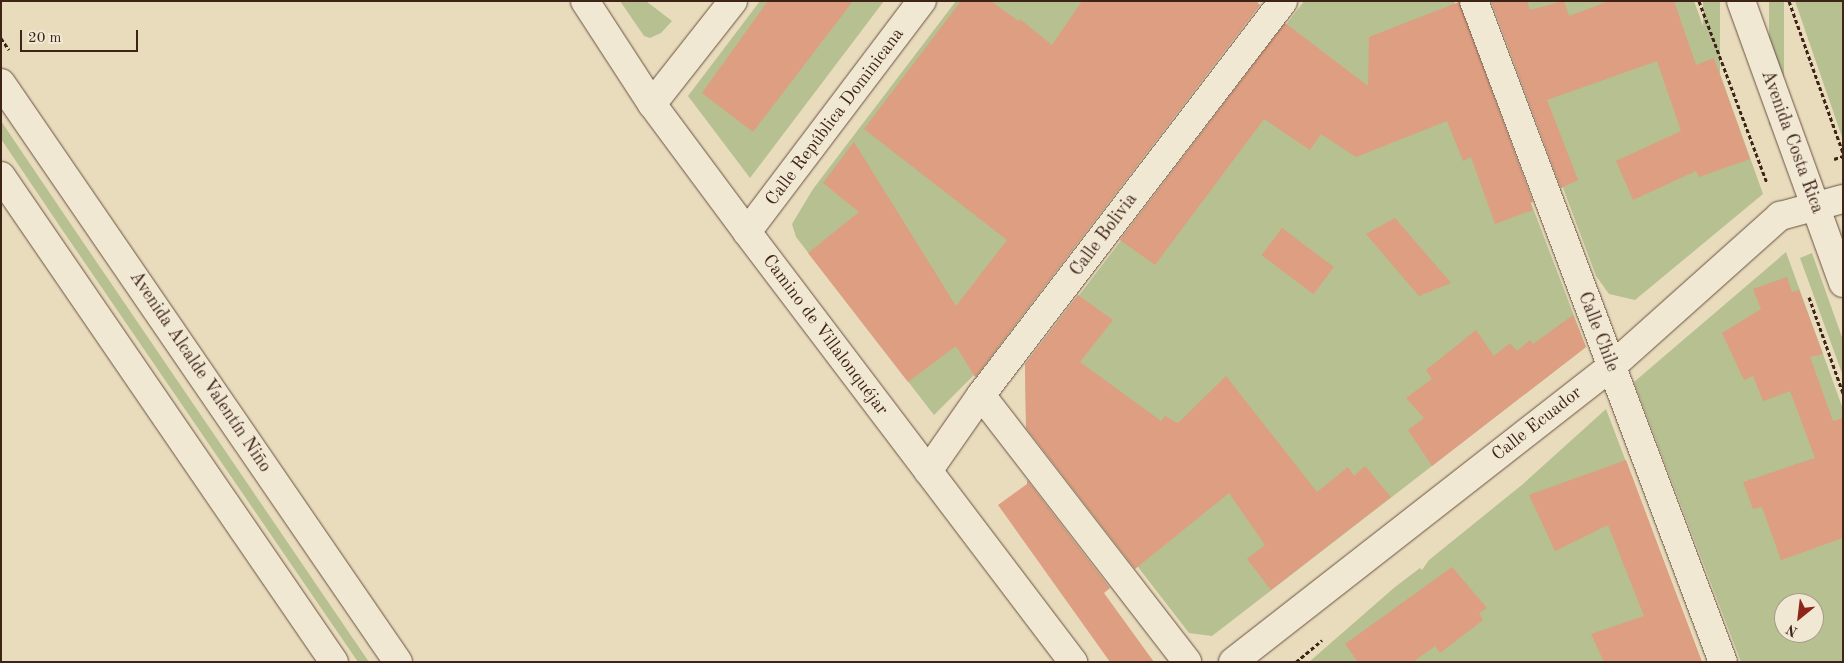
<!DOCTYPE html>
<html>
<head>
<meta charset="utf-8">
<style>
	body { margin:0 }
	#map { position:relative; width:1844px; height:663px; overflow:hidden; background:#e9dcbd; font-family:"Old Standard TT",serif }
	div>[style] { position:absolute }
	.green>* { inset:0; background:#b6c091; transform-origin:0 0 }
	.building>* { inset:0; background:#dd9e81; transform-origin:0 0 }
	.path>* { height:3px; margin-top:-1.5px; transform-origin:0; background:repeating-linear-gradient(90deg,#3e2317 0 4px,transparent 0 6.5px) }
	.roads { filter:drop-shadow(0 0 1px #695140) drop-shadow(0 0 1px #695140) }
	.minor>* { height:28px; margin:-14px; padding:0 14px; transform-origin:14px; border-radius:14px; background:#f1e8d4 }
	span { translate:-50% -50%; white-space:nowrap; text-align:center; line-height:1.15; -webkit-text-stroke:4px #f1e8d4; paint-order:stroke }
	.street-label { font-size:18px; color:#3e2317 }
	.frame { position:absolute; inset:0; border:2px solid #3e2317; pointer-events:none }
	.north { position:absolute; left:1774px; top:593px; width:50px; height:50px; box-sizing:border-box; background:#f1e8d4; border:1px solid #a99988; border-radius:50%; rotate:209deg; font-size:14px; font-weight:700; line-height:20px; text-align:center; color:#3e2317 }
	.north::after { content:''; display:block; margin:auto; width:18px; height:22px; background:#8f2418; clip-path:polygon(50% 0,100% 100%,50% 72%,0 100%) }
	.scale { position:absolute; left:20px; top:30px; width:118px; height:22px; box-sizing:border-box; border:2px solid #3e2317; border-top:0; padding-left:6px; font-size:15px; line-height:18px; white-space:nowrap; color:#3e2317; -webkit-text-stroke:4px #f1e8d4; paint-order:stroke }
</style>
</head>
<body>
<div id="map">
	<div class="green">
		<div style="clip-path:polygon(620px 1px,646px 1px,672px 21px,661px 33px,650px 38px,644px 36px)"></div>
		<div style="clip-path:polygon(760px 1px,884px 1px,750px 178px,688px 96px)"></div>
		<div style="clip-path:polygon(956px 1px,1259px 1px,976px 377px,974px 375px,934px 415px,796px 237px,792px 224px,813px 189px)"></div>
		<div style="clip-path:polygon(1304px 1px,1454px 1px,1586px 347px,1212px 636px,1189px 633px,1026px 422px,1025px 366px)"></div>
		<div style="clip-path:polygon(1493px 1px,1694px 1px,1763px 194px,1635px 300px,1609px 294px,1596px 276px)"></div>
		<div style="left:1703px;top:1px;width:17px;height:177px"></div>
		<div style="left:1769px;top:1px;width:15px;height:124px"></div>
		<div style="clip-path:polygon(1795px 1px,1843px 1px,1843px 140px)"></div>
		<div style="clip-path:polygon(1px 121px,70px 223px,369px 662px,358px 662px,61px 228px,1px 139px)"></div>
		<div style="clip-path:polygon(evenodd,1786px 252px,1843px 409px,1843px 662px,1741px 662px,1634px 382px,1786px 252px,1784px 603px,1814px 603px,1814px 633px,1784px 633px,1784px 603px)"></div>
		<div style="clip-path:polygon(1812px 253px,1843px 340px,1843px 376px,1800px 258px)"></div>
		<div style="clip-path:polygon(1606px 409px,1702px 662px,1309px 662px,1395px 587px,1420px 568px,1422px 570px,1429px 560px,1523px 484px)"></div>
	</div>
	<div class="building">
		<div style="clip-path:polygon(768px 1px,853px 1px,753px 132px,702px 93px)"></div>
		<div style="clip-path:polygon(961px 1px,991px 1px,1018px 21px,1020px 19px,1052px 45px,1082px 1px,1256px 1px,1260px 5px,975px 377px,956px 346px,908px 382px,808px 253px,859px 212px,823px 183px,854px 142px,956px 306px,1007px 240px,864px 129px)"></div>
		<div style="clip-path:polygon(1491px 1px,1527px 1px,1530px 10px,1564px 1px,1569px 16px,1609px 1px,1674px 1px,1696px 65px,1714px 58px,1750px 159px,1699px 177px,1696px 171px,1633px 200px,1616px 161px,1681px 131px,1657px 61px,1547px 100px,1578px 180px,1561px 188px)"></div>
		<div style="clip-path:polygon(1459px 2px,1533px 202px,1530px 203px,1533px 210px,1495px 224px,1471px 157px,1463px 161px,1447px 121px,1356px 157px,1321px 134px,1310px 150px,1264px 119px,1155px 265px,1120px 240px,1285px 23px,1368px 86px,1369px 37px)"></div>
		<div style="clip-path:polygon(1395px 218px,1451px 283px,1419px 296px,1366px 234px)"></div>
		<div style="left:1282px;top:228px;width:65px;height:34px;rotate:37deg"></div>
		<div style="clip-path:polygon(1787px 277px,1792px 292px,1799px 290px,1823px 354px,1810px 357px,1833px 421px,1843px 418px,1843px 538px,1781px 560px,1762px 507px,1753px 509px,1743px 482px,1815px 458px,1790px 391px,1763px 401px,1753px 376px,1744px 380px,1722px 333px,1761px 309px,1753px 289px)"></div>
		<div style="clip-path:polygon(1078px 295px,1113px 320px,1080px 362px,1161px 421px,1165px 416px,1178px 423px,1226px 376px,1317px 492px,1348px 467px,1354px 476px,1365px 466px,1391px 497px,1271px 590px,1247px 559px,1265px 545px,1229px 493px,1135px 569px,1026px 428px,1025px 364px)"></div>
		<div style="clip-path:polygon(1573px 315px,1586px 347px,1432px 466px,1408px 430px,1424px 418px,1406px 398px,1432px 379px,1426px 370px,1476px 330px,1494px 356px,1510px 343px,1517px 351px,1530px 340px,1533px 344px)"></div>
		<div style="clip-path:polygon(1626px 460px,1671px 580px,1702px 662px,1604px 662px,1591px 634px,1644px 616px,1608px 525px,1555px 551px,1529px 495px)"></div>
		<div style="clip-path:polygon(1027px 480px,1110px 588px,1104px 593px,1154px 662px,1110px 662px,998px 505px,1027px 484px)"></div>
		<div style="clip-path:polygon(1452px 567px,1487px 608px,1479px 613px,1483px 620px,1440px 653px,1435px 646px,1413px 662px,1358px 662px,1345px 644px)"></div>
	</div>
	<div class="path">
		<div style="left:1699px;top:1px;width:194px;rotate:69.5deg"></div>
		<div style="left:1789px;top:1px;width:161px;rotate:70.4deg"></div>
		<div style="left:1px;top:38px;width:14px;rotate:56deg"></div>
		<div style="left:1834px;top:159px;width:9px;rotate:-18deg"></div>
		<div style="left:1809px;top:297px;width:102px;rotate:70.5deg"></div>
		<div style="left:1296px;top:662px;width:34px;rotate:-40deg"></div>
	</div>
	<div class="roads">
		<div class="minor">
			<div style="left:585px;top:1px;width:123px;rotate:57deg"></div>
			<div style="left:652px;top:104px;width:159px;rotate:53.4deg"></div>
			<div style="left:747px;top:232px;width:540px;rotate:52.83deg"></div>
			<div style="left:1474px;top:1px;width:706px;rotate:69.36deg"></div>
			<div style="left:1741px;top:1px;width:300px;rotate:70.1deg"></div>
			<div style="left:1px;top:83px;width:702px;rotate:55.56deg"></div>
			<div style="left:652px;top:104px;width:131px;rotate:-51.8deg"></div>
			<div style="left:1px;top:176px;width:589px;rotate:55.58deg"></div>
			<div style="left:747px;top:232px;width:290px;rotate:-52.9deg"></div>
			<div style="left:981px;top:395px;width:337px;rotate:52.3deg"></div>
			<div style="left:928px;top:471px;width:93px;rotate:-55.1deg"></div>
			<div style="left:981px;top:395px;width:496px;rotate:-52.5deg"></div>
			<div style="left:1233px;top:662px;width:479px;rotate:-38deg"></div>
			<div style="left:1611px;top:367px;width:227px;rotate:-41.8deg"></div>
			<div style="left:1780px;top:216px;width:65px;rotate:-15.1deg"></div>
		</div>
	</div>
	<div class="street-label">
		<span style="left:835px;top:117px;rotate:-53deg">Calle República Dominicana</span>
		<span style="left:1792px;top:142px;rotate:70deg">Avenida Costa Rica</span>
		<span style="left:1104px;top:235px;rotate:-53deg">Calle Bolivia</span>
		<span style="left:1598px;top:332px;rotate:69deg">Calle Chile</span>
		<span style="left:825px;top:335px;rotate:53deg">Camino de Villalonquéjar</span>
		<span style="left:200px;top:372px;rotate:56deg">Avenida Alcalde Valentín Niño</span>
		<span style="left:1537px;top:424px;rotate:-38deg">Calle Ecuador</span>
	</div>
	<div class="frame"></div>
	<div class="north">N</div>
	<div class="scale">20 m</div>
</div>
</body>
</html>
